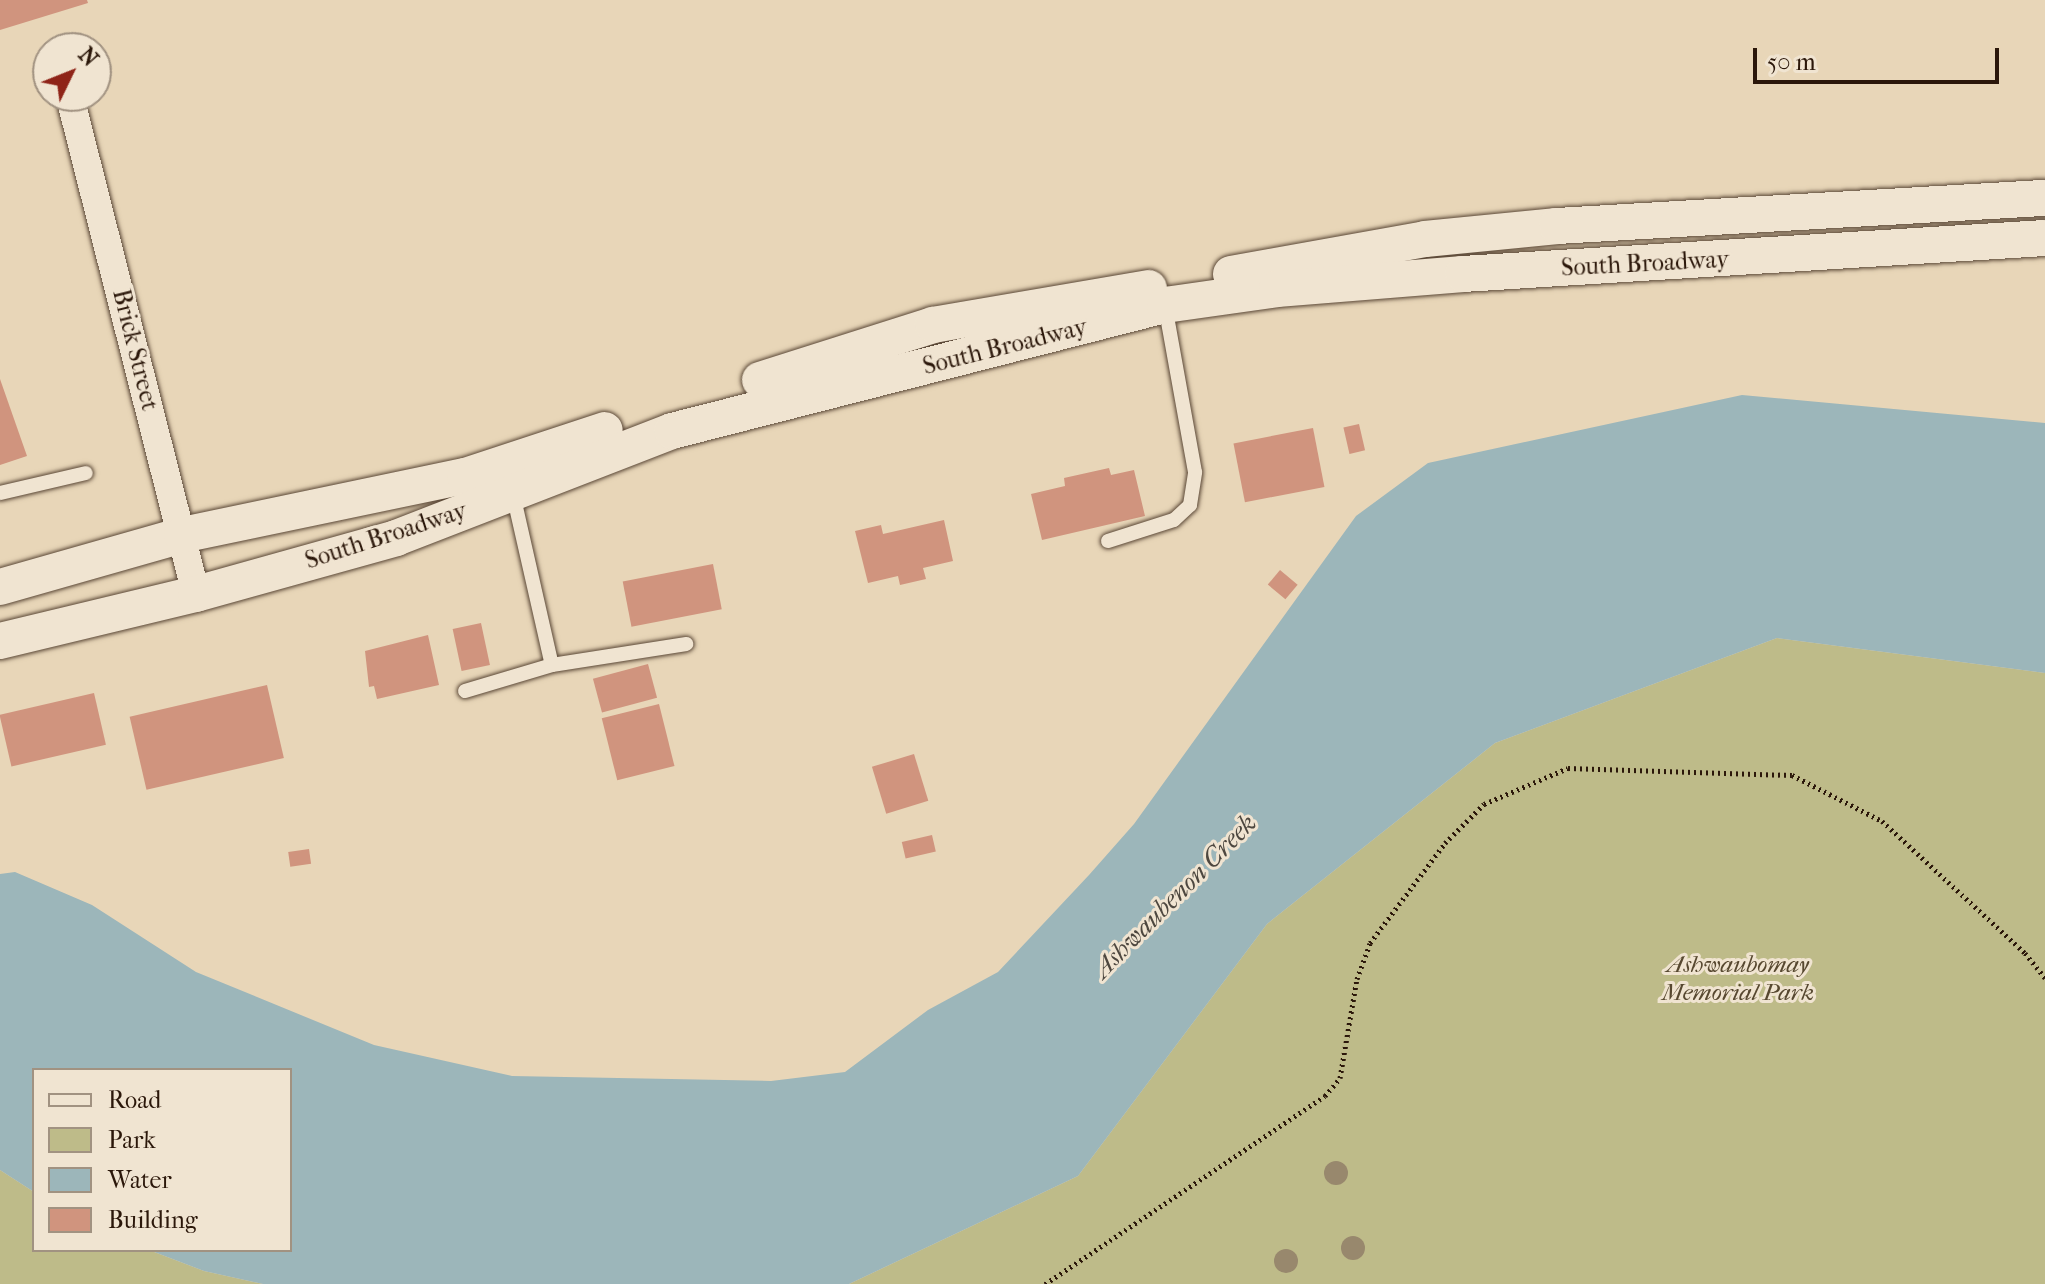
<!DOCTYPE html>
<html>
<head>
<meta charset="utf-8">
<style>
	body { margin:0 }
	#map { position:relative; width:2045px; height:1284px; overflow:hidden; background:#e8d6b8; font-family:"IM FELL French Canon",serif }
	div>[style] { position:absolute }
	.green>* { inset:0; background:#bebb89 }
	.water>* { inset:0; background:#9cb6ba }
	.building>* { inset:0; background:#d0947e; transform-origin:0 0 }
	.path>* { height:5px; margin-top:-2.5px; transform-origin:0; background:repeating-linear-gradient(90deg,#2b170a 0 2px,transparent 0 6px) }
	.roads { filter:drop-shadow(0 0 2px #5a4736) drop-shadow(0 0 2px #5a4736) }
	.service>* { height:14px; margin:-7px; padding:0 7px; transform-origin:7px; border-radius:7px; background:#f0e4d1 }
	.minor>* { height:28px; margin:-14px; padding:0 14px; transform-origin:14px; border-radius:14px; background:#f0e4d1 }
	.tertiary>* { height:36px; margin:-18px; padding:0 18px; transform-origin:18px; border-radius:18px; background:#f0e4d1 }
	.trees>* { width:24px; height:24px; margin:-12px; border-radius:50%; background:#98886d }
	span { translate:-50% -50%; white-space:nowrap; text-align:center; line-height:1.15; -webkit-text-stroke:6px #f0e4d1; paint-order:stroke }
	.street-label { font-size:24px; color:#2b170a }
	.park-label { font-size:24px; color:#574830; font-style:italic }
	.water-label { font-size:26px; color:#4d473f; font-style:italic }
	.legend { position:absolute; left:32px; top:1068px; width:260px; height:184px; box-sizing:border-box; background:#f0e4d1; border:2px solid #a19281; margin:0; padding:10px 14px; list-style:none; font-size:24px; color:#2b170a }
	.legend li { display:flex; align-items:center; gap:16px; height:40px }
	.legend b { width:40px; border:2px solid #a19281 }
	.north { position:absolute; left:32px; top:32px; width:80px; height:80px; box-sizing:border-box; background:#f0e4d1; border:2px solid #a19281; border-radius:50%; rotate:47deg; font-size:22px; font-weight:700; line-height:32px; text-align:center; color:#2b170a }
	.north::after { content:''; display:block; margin:auto; width:28px; height:36px; background:#8f2418; clip-path:polygon(50% 0,100% 100%,50% 72%,0 100%) }
	.scale { position:absolute; left:1753px; top:48px; width:246px; height:36px; box-sizing:border-box; border:4px solid #2b170a; border-top:0; padding-left:10px; font-size:24px; line-height:28px; white-space:nowrap; color:#2b170a; -webkit-text-stroke:6px #f0e4d1; paint-order:stroke }
</style>
</head>
<body>
<div id="map">
	<div class="green">
		<div style="clip-path:polygon(1777px 638px,2045px 673px,2045px 1284px,849px 1284px,1078px 1176px,1267px 924px,1495px 743px)"></div>
		<div style="clip-path:polygon(0 1170px,34px 1192px,34px 1250px,149px 1250px,204px 1271px,263px 1284px,0 1284px)"></div>
	</div>
	<div class="water">
		<div style="clip-path:polygon(1742px 395px,2045px 423px,2045px 673px,1777px 638px,1495px 743px,1267px 924px,1078px 1176px,849px 1284px,263px 1284px,204px 1271px,149px 1250px,290px 1250px,290px 1070px,34px 1070px,34px 1192px,0 1170px,0 874px,15px 872px,92px 905px,196px 972px,374px 1045px,512px 1076px,771px 1081px,845px 1072px,928px 1010px,998px 972px,1089px 875px,1134px 824px,1356px 516px,1428px 463px)"></div>
	</div>
	<div class="building">
		<div style="clip-path:polygon(0 0,87px 0,88px 3px,0 30px)"></div>
		<div style="clip-path:polygon(0 379px,27px 456px,0 465px)"></div>
		<div style="left:1359px;top:424px;width:27px;height:16px;rotate:77deg"></div>
		<div style="left:1313px;top:428px;width:60px;height:81px;rotate:79deg"></div>
		<div style="clip-path:polygon(1109px 468px,1111px 475px,1134px 470px,1145px 516px,1042px 540px,1031px 494px,1065px 486px,1064px 478px)"></div>
		<div style="clip-path:polygon(944px 520px,953px 561px,923px 568px,926px 579px,900px 585px,898px 576px,868px 583px,855px 531px,881px 525px,883px 534px)"></div>
		<div style="left:713px;top:564px;width:46px;height:92px;rotate:79deg"></div>
		<div style="left:1280px;top:570px;width:23px;height:19px;rotate:40deg"></div>
		<div style="left:481px;top:623px;width:43px;height:29px;rotate:78deg"></div>
		<div style="clip-path:polygon(428px 635px,439px 685px,377px 699px,374px 686px,369px 687px,365px 651px)"></div>
		<div style="left:648px;top:664px;width:35px;height:57px;rotate:75deg"></div>
		<div style="left:267px;top:685px;width:75px;height:141px;rotate:77deg"></div>
		<div style="left:94px;top:693px;width:53px;height:97px;rotate:77deg"></div>
		<div style="left:659px;top:704px;width:64px;height:59px;rotate:76deg"></div>
		<div style="left:914px;top:754px;width:49px;height:44px;rotate:73deg"></div>
		<div style="left:932px;top:835px;width:17px;height:31px;rotate:77deg"></div>
		<div style="left:309px;top:849px;width:15px;height:21px;rotate:82deg"></div>
	</div>
	<div class="path">
		<div style="left:1045px;top:1284px;width:337px;rotate:-33.9deg"></div>
		<div style="left:1325px;top:1096px;width:23px;rotate:-50deg"></div>
		<div style="left:1340px;top:1078px;width:100px;rotate:-80.3deg"></div>
		<div style="left:1357px;top:979px;width:38px;rotate:-70deg"></div>
		<div style="left:1370px;top:943px;width:125px;rotate:-53.1deg"></div>
		<div style="left:1445px;top:843px;width:55px;rotate:-45deg"></div>
		<div style="left:1484px;top:804px;width:91px;rotate:-23.2deg"></div>
		<div style="left:1568px;top:768px;width:224px;rotate:1.8deg"></div>
		<div style="left:1792px;top:775px;width:101px;rotate:27.1deg"></div>
		<div style="left:1882px;top:821px;width:195px;rotate:42.7deg"></div>
		<div style="left:2025px;top:953px;width:32px;rotate:51deg"></div>
	</div>
	<div class="roads">
		<div class="service">
			<div style="left:0;top:493px;width:88px;rotate:-13.1deg"></div>
			<div style="left:513px;top:494px;width:175px;rotate:77.2deg"></div>
			<div style="left:552px;top:665px;width:136px;rotate:-8.9deg"></div>
			<div style="left:1108px;top:541px;width:69px;rotate:-17.7deg"></div>
			<div style="left:1174px;top:520px;width:22px;rotate:-43deg"></div>
			<div style="left:1190px;top:505px;width:33px;rotate:-81deg"></div>
			<div style="left:1195px;top:472px;width:169px;rotate:-100.2deg"></div>
			<div style="left:465px;top:691px;width:91px;rotate:-16.6deg"></div>
		</div>
		<div class="minor">
			<div style="left:72px;top:105px;width:504px;rotate:75.77deg"></div>
		</div>
		<div class="tertiary">
			<div style="left:1231px;top:274px;width:197px;rotate:-10.2deg"></div>
			<div style="left:1425px;top:239px;width:133px;rotate:-5.6deg"></div>
			<div style="left:1557px;top:226px;width:489px;rotate:-3.3deg"></div>
			<div style="left:760px;top:380px;width:182px;rotate:-17.6deg"></div>
			<div style="left:933px;top:325px;width:219px;rotate:-9.7deg"></div>
			<div style="left:0;top:587px;width:189px;rotate:-15.9deg"></div>
			<div style="left:182px;top:535px;width:289px;rotate:-11.8deg"></div>
			<div style="left:465px;top:476px;width:147px;rotate:-18.2deg"></div>
			<div style="left:0;top:641px;width:202px;rotate:-13.5deg"></div>
			<div style="left:196px;top:594px;width:208px;rotate:-15.6deg"></div>
			<div style="left:396px;top:538px;width:296px;rotate:-21.2deg"></div>
			<div style="left:672px;top:431px;width:509px;rotate:-14.34deg"></div>
			<div style="left:1165px;top:305px;width:113px;rotate:-8.1deg"></div>
			<div style="left:1277px;top:289px;width:187px;rotate:-4.6deg"></div>
			<div style="left:1463px;top:274px;width:583px;rotate:-3.54deg"></div>
		</div>
	</div>
	<div class="trees">
		<div style="left:1336px;top:1173px"></div>
		<div style="left:1353px;top:1248px"></div>
		<div style="left:1286px;top:1261px"></div>
	</div>
	<div class="street-label">
		<span style="left:1645px;top:264px;rotate:-3deg">South Broadway</span>
		<span style="left:1005px;top:347px;rotate:-14deg">South Broadway</span>
		<span style="left:135px;top:350px;rotate:76deg">Brick Street</span>
		<span style="left:386px;top:536px;rotate:-18deg">South Broadway</span>
	</div>
	<div class="park-label">
		<span style="left:1738px;top:979px">Ashwaubomay<br>Memorial Park</span>
	</div>
	<div class="water-label">
		<span style="left:1175px;top:896px;rotate:-45deg">Ashwaubenon Creek</span>
	</div>
	<ul class="legend">
	<li><b style="height:10px;background:#f0e4d1"></b>Road</li>
	<li><b style="height:22px;background:#bebb89"></b>Park</li>
	<li><b style="height:22px;background:#9cb6ba"></b>Water</li>
	<li><b style="height:22px;background:#d0947e"></b>Building</li>
	</ul>
	<div class="north">N</div>
	<div class="scale">50 m</div>
</div>
</body>
</html>
